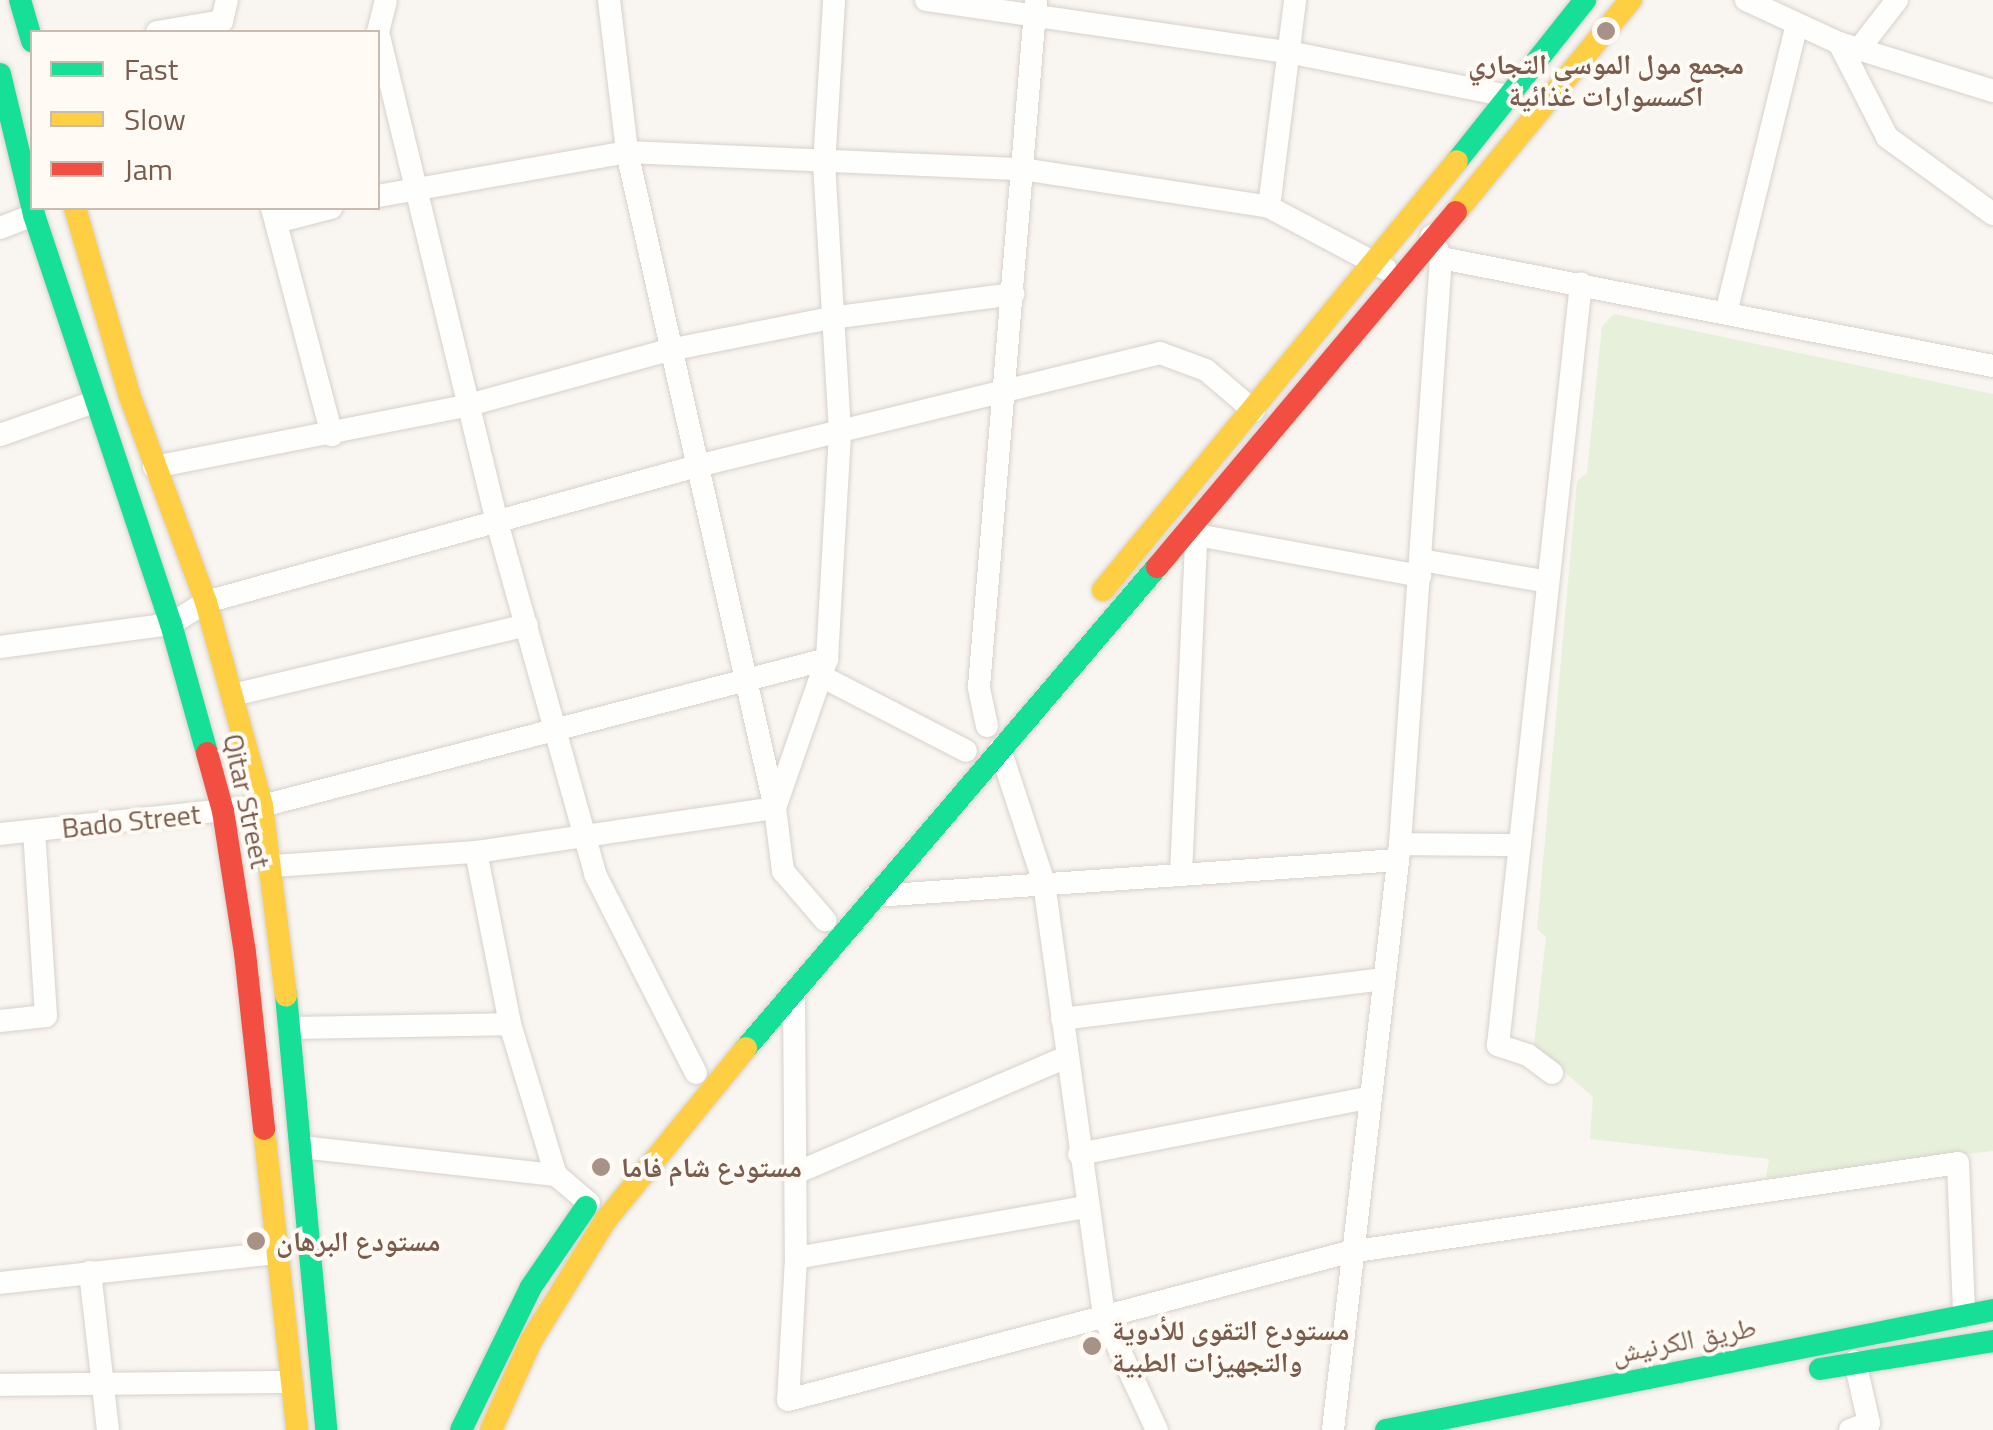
<!DOCTYPE html>
<html>
<head>
<meta charset="utf-8">
<style>
	body { margin:0 }
	#map { position:relative; width:1993px; height:1430px; overflow:hidden; background:#f9f5f0; font-family:"Titillium Web","Noto Naskh Arabic",sans-serif }
	div>[style] { position:absolute }
	.green>* { inset:0; background:#e7f0db }
	.roads { filter:drop-shadow(0 0 2px #d7d1cb) drop-shadow(0 0 2px #d7d1cb) }
	.street>* { height:22px; margin:-11px; padding:0 11px; transform-origin:11px; border-radius:11px; background:#fefefd }
	.fast>* { height:22px; margin:-11px; padding:0 11px; transform-origin:11px; border-radius:11px; background:#16e098 }
	.slow>* { height:22px; margin:-11px; padding:0 11px; transform-origin:11px; border-radius:11px; background:#ffcf43 }
	.jam>* { height:22px; margin:-11px; padding:0 11px; transform-origin:11px; border-radius:11px; background:#f24e42 }
	.dots>* { width:28px; height:28px; translate:-50% -50%; box-sizing:border-box; border:5px solid #fffaf3; border-radius:50% }
	span { translate:-50% -50%; white-space:nowrap; text-align:center; line-height:1.15; -webkit-text-stroke:8px #fffaf3; paint-order:stroke }
	.poi-label { font-size:28px; color:#7a5c4d; font-weight:700 }
	.left { translate:0 -50%; text-align:left }
	.street-label { font-size:28px; color:#7a5c4d }
	.legend { position:absolute; left:30px; top:30px; width:350px; height:180px; box-sizing:border-box; background:#fffaf3; border:2px solid #cabbb1; margin:0; padding:12px 18px; list-style:none; font-size:30px; color:#7a5c4d }
	.legend li { display:flex; align-items:center; gap:20px; height:50px }
	.legend b { width:50px; border:2px solid #cabbb1 }
</style>
</head>
<body>
<div id="map">
	<div class="green">
		<div style="clip-path:polygon(1614px 314px,1993px 394px,1993px 1151px,1766px 1178px,1769px 1159px,1590px 1139px,1593px 1097px,1534px 1045px,1546px 937px,1537px 929px,1577px 481px,1587px 473px,1602px 326px)"></div>
	</div>
	<div class="roads">
		<div class="street">
			<div style="left:386px;top:0;width:33px;rotate:104deg"></div>
			<div style="left:378px;top:32px;width:504px;rotate:76.35deg"></div>
			<div style="left:497px;top:522px;width:365px;rotate:74.4deg"></div>
			<div style="left:595px;top:874px;width:223px;rotate:63.1deg"></div>
			<div style="left:609px;top:0;width:153px;rotate:83.2deg"></div>
			<div style="left:627px;top:152px;width:672px;rotate:77.29deg"></div>
			<div style="left:775px;top:808px;width:64px;rotate:82.8deg"></div>
			<div style="left:783px;top:871px;width:65px;rotate:49.4deg"></div>
			<div style="left:926px;top:0;width:366px;rotate:8.2deg"></div>
			<div style="left:1288px;top:52px;width:225px;rotate:11.3deg"></div>
			<div style="left:1746px;top:0;width:102px;rotate:24.8deg"></div>
			<div style="left:1839px;top:43px;width:161px;rotate:17.3deg"></div>
			<div style="left:157px;top:32px;width:66px;rotate:-9.6deg"></div>
			<div style="left:222px;top:21px;width:22px;rotate:-77deg"></div>
			<div style="left:1839px;top:43px;width:106px;rotate:62.9deg"></div>
			<div style="left:1887px;top:137px;width:131px;rotate:36deg"></div>
			<div style="left:1859px;top:49px;width:62px;rotate:-52.2deg"></div>
			<div style="left:378px;top:196px;width:253px;rotate:-10deg"></div>
			<div style="left:627px;top:152px;width:395px;rotate:2.5deg"></div>
			<div style="left:1022px;top:169px;width:250px;rotate:8.7deg"></div>
			<div style="left:1269px;top:207px;width:132px;rotate:27.9deg"></div>
			<div style="left:1269px;top:207px;width:209px;rotate:-82.8deg"></div>
			<div style="left:272px;top:208px;width:235px;rotate:75.2deg"></div>
			<div style="left:276px;top:222px;width:57px;rotate:-14.3deg"></div>
			<div style="left:0;top:228px;width:36px;rotate:-21deg"></div>
			<div style="left:1441px;top:258px;width:562px;rotate:11.07deg"></div>
			<div style="left:1726px;top:313px;width:297px;rotate:-76.2deg"></div>
			<div style="left:0;top:435px;width:100px;rotate:-19.3deg"></div>
			<div style="left:154px;top:467px;width:321px;rotate:-11.1deg"></div>
			<div style="left:469px;top:405px;width:207px;rotate:-15.4deg"></div>
			<div style="left:669px;top:350px;width:165px;rotate:-11.2deg"></div>
			<div style="left:831px;top:318px;width:184px;rotate:-7.5deg"></div>
			<div style="left:1197px;top:535px;width:227px;rotate:10.4deg"></div>
			<div style="left:1421px;top:560px;width:129px;rotate:9.8deg"></div>
			<div style="left:0;top:647px;width:173px;rotate:-7.7deg"></div>
			<div style="left:171px;top:624px;width:41px;rotate:-32.2deg"></div>
			<div style="left:206px;top:602px;width:509px;rotate:-15.48deg"></div>
			<div style="left:697px;top:466px;width:477px;rotate:-13.7deg"></div>
			<div style="left:1160px;top:353px;width:49px;rotate:20.3deg"></div>
			<div style="left:1206px;top:370px;width:63px;rotate:40.5deg"></div>
			<div style="left:821px;top:676px;width:163px;rotate:27.3deg"></div>
			<div style="left:233px;top:695px;width:302px;rotate:-13.4deg"></div>
			<div style="left:987px;top:726px;width:40px;rotate:-102deg"></div>
			<div style="left:979px;top:687px;width:689px;rotate:-85.26deg"></div>
			<div style="left:1000px;top:749px;width:141px;rotate:71.8deg"></div>
			<div style="left:1044px;top:883px;width:438px;rotate:82.1deg"></div>
			<div style="left:1104px;top:1317px;width:125px;rotate:64.9deg"></div>
			<div style="left:0;top:834px;width:263px;rotate:-6.1deg"></div>
			<div style="left:262px;top:806px;width:584px;rotate:-14.58deg"></div>
			<div style="left:1400px;top:844px;width:120px;rotate:0.5deg"></div>
			<div style="left:476px;top:852px;width:175px;rotate:78.8deg"></div>
			<div style="left:510px;top:1024px;width:158px;rotate:73.1deg"></div>
			<div style="left:556px;top:1175px;width:43px;rotate:40.3deg"></div>
			<div style="left:274px;top:866px;width:202px;rotate:-4deg"></div>
			<div style="left:476px;top:852px;width:302px;rotate:-8.4deg"></div>
			<div style="left:775px;top:808px;width:158px;rotate:-70.8deg"></div>
			<div style="left:827px;top:659px;width:227px;rotate:-86.7deg"></div>
			<div style="left:840px;top:432px;width:267px;rotate:-93.4deg"></div>
			<div style="left:824px;top:165px;width:165px;rotate:-86.5deg"></div>
			<div style="left:1181px;top:874px;width:351px;rotate:-87.4deg"></div>
			<div style="left:875px;top:896px;width:524px;rotate:-3.94deg"></div>
			<div style="left:794px;top:992px;width:266px;rotate:89.6deg"></div>
			<div style="left:796px;top:1258px;width:142px;rotate:93.2deg"></div>
			<div style="left:788px;top:1400px;width:580px;rotate:-14.78deg"></div>
			<div style="left:1349px;top:1252px;width:615px;rotate:-8.31deg"></div>
			<div style="left:1958px;top:1163px;width:151px;rotate:87.7deg"></div>
			<div style="left:1062px;top:1019px;width:323px;rotate:-7.1deg"></div>
			<div style="left:0;top:1021px;width:46px;rotate:-6.2deg"></div>
			<div style="left:46px;top:1016px;width:185px;rotate:-93.7deg"></div>
			<div style="left:289px;top:1028px;width:221px;rotate:-1deg"></div>
			<div style="left:1552px;top:1073px;width:30px;rotate:-143deg"></div>
			<div style="left:1528px;top:1055px;width:32px;rotate:-162deg"></div>
			<div style="left:1498px;top:1045px;width:766px;rotate:-83.78deg"></div>
			<div style="left:301px;top:1147px;width:257px;rotate:6.3deg"></div>
			<div style="left:1079px;top:1154px;width:293px;rotate:-11deg"></div>
			<div style="left:796px;top:1173px;width:294px;rotate:-23.2deg"></div>
			<div style="left:796px;top:1258px;width:293px;rotate:-10deg"></div>
			<div style="left:90px;top:1272px;width:159px;rotate:83.5deg"></div>
			<div style="left:0;top:1283px;width:278px;rotate:-6.2deg"></div>
			<div style="left:0;top:1385px;width:290px;rotate:-0.6deg"></div>
			<div style="left:1333px;top:1430px;width:590px;rotate:-83.48deg"></div>
			<div style="left:1400px;top:844px;width:587px;rotate:-86deg"></div>
			<div style="left:1441px;top:258px;width:24px;rotate:-114deg"></div>
			<div style="left:1850px;top:1430px;width:20px;rotate:-20deg"></div>
			<div style="left:1869px;top:1423px;width:63px;rotate:-102.9deg"></div>
		</div>
		<div class="fast">
			<div style="left:20px;top:0;width:43px;rotate:73.7deg"></div>
			<div style="left:0;top:74px;width:145px;rotate:76.4deg"></div>
			<div style="left:34px;top:215px;width:431px;rotate:71.5deg"></div>
			<div style="left:171px;top:624px;width:134px;rotate:74.4deg"></div>
			<div style="left:1457px;top:161px;width:206px;rotate:-51.5deg"></div>
			<div style="left:286px;top:995px;width:437px;rotate:84.7deg"></div>
			<div style="left:746px;top:1048px;width:633px;rotate:-49.49deg"></div>
			<div style="left:1820px;top:1369px;width:175px;rotate:-9.2deg"></div>
			<div style="left:461px;top:1430px;width:159px;rotate:-63.9deg"></div>
			<div style="left:531px;top:1287px;width:97px;rotate:-55.5deg"></div>
			<div style="left:1386px;top:1430px;width:619px;rotate:-11.18deg"></div>
		</div>
		<div class="slow">
			<div style="left:75px;top:208px;width:194px;rotate:73.8deg"></div>
			<div style="left:129px;top:394px;width:222px;rotate:69.7deg"></div>
			<div style="left:206px;top:602px;width:212px;rotate:74.6deg"></div>
			<div style="left:262px;top:806px;width:191px;rotate:82.8deg"></div>
			<div style="left:1456px;top:212px;width:275px;rotate:-50.5deg"></div>
			<div style="left:1103px;top:590px;width:556px;rotate:-50.47deg"></div>
			<div style="left:264px;top:1129px;width:303px;rotate:83.7deg"></div>
			<div style="left:491px;top:1430px;width:98px;rotate:-65.8deg"></div>
			<div style="left:531px;top:1341px;width:141px;rotate:-58.3deg"></div>
			<div style="left:605px;top:1221px;width:223px;rotate:-50.8deg"></div>
		</div>
		<div class="jam">
			<div style="left:1157px;top:567px;width:464px;rotate:-49.9deg"></div>
			<div style="left:207px;top:753px;width:60px;rotate:74.6deg"></div>
			<div style="left:223px;top:811px;width:144px;rotate:81.2deg"></div>
			<div style="left:245px;top:953px;width:177px;rotate:83.8deg"></div>
		</div>
	</div>
	<div class="dots">
		<div style="left:1606px;top:31px;background:#a69286"></div>
		<div style="left:601px;top:1167px;background:#a69286"></div>
		<div style="left:256px;top:1241px;background:#a69286"></div>
		<div style="left:1092px;top:1346px;background:#a69286"></div>
	</div>
	<div class="poi-label">
		<span style="left:1606px;top:80px">مجمع مول الموسى التجاري<br>اكسسوارات غذائية</span>
		<span class="left" style="left:621px;top:1167px">مستودع شام فاما</span>
		<span class="left" style="left:276px;top:1241px">مستودع البرهان</span>
		<span class="left" style="left:1112px;top:1346px">مستودع التقوى للأدوية<br>والتجهيزات الطبية</span>
	</div>
	<div class="street-label">
		<span style="left:247px;top:801px;rotate:78deg">Qitar Street</span>
		<span style="left:131px;top:821px;rotate:-6deg">Bado Street</span>
		<span style="left:1684px;top:1340px;rotate:-11deg">طريق الكرنيش</span>
	</div>
	<ul class="legend">
	<li><b style="height:12px;background:#16e098"></b>Fast</li>
	<li><b style="height:12px;background:#ffcf43"></b>Slow</li>
	<li><b style="height:12px;background:#f24e42"></b>Jam</li>
	</ul>
</div>
</body>
</html>
